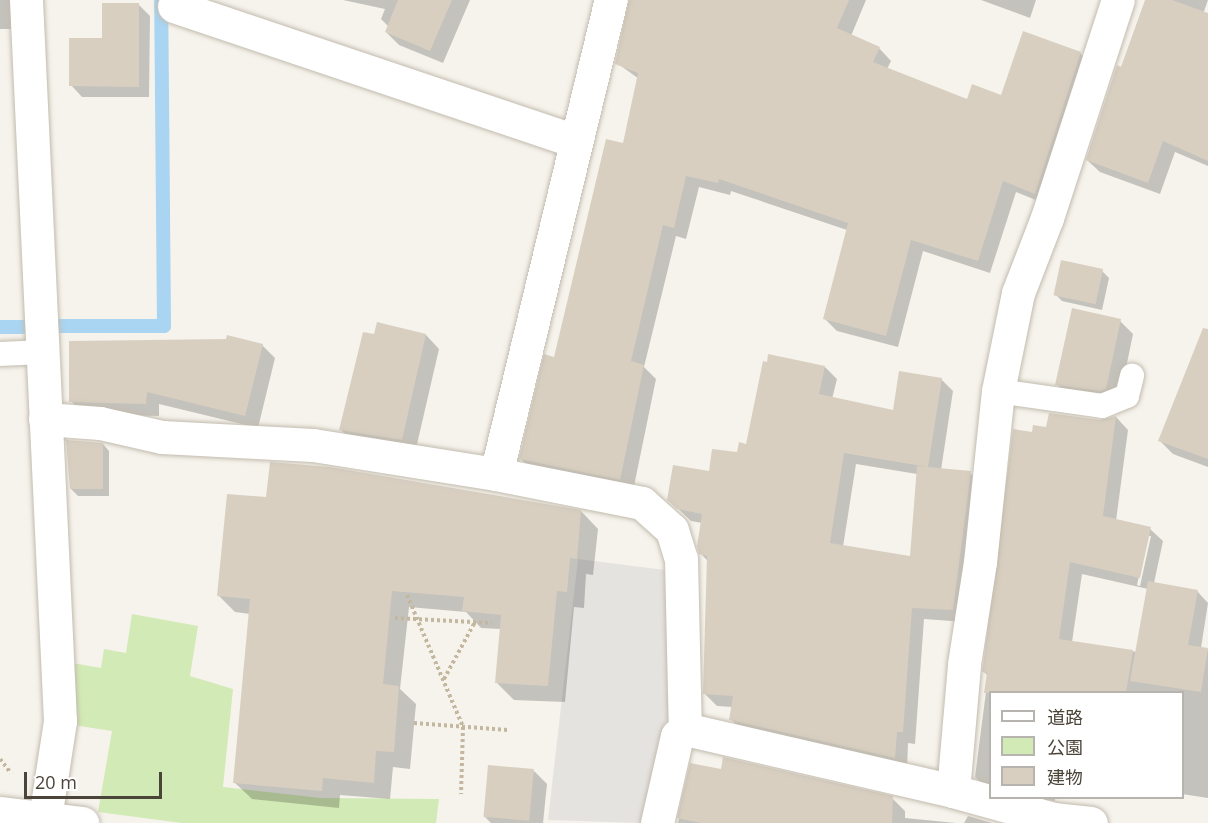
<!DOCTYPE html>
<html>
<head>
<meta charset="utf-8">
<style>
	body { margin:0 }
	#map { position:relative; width:1208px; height:823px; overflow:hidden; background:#f6f3ec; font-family:"Open Sans","Noto Sans JP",sans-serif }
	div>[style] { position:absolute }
	.green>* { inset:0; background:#d2eab5 }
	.parking>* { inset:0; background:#e5e3e0 }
	.shadow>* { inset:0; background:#0003; transform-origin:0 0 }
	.stream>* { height:14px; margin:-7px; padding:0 7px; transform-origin:7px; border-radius:7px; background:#a9d4f2 }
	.building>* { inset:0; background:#d8cfc1; transform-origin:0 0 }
	.path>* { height:4px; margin-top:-2px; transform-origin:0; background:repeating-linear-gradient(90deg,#c4b79f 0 3px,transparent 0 6px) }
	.roads { filter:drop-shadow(0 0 2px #c2bbae) drop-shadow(0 0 2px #c2bbae) }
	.service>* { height:24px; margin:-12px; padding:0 12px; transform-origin:12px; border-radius:12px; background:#fff }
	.minor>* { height:33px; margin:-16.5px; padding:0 16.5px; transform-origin:16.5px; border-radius:16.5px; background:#fff }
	span { translate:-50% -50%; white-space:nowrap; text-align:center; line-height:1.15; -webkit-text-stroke:5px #fff; paint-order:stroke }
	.legend { position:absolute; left:989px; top:691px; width:195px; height:108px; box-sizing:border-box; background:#fff; border:2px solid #b7b4b0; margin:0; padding:8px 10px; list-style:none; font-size:18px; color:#4b4439 }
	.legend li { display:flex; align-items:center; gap:12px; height:30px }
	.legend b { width:30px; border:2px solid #b7b4b0 }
	.scale { position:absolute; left:24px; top:772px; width:138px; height:27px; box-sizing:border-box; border:3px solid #4b4439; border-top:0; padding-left:8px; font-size:18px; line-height:21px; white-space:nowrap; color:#4b4439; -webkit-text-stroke:4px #fff; paint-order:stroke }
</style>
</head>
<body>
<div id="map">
	<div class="green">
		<div style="clip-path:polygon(132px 614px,198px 626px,190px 676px,233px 689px,223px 787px,321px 798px,439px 799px,436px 823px,182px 823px,98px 812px,112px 731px,73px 725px,72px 663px,101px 668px,104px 649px,126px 653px)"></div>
	</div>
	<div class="parking">
		<div style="clip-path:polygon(578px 559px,673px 571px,674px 710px,663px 726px,647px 815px,640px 823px,548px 820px)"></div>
	</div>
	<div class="shadow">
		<div style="left:0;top:0;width:21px;height:29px"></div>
		<div style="clip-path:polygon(343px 0,470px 0,443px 63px,399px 45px,386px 32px,389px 27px,381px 19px,385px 9px)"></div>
		<div style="clip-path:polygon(631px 0,866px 0,851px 36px,879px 48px,891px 61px,887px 69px,968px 101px,1002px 97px,1080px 53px,1093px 66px,1048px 205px,1016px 192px,990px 273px,923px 251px,898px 347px,837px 331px,824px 318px,847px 230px,731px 191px,730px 195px,699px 187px,686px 239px,676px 236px,644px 367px,656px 379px,633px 491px,533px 471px,521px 459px,624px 145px,639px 79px,617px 63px)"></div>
		<div style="clip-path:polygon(981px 0,1036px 0,1030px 18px)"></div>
		<div style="clip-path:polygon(1146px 0,1208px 0,1203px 14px,1208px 16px,1208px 166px,1175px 152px,1160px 194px,1100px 172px,1087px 160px)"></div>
		<div style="clip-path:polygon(138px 4px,150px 16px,149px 97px,82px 97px,71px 85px,103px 39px)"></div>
		<div style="clip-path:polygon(1102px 271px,1109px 278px,1102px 310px,1062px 301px,1056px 295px)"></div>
		<div style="clip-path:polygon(1120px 321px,1133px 334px,1119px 402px,1070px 398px,1057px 384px)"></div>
		<div style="clip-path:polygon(426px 335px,439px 349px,415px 453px,354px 443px,341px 430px,375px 336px)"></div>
		<div style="clip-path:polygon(262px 345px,275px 358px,258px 428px,159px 404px,159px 416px,83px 414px,71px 401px)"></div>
		<div style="clip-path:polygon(1208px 346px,1208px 467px,1173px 454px,1160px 441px)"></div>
		<div style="clip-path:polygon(evenodd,825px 367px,837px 379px,832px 399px,894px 412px,941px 379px,953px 391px,941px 470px,970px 473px,982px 485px,965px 622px,924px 619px,915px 744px,908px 743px,907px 770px,743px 732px,731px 719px,733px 707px,717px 706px,704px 693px,708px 561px,700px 553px,702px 523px,691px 521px,669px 500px,738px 454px,825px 367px,856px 464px,917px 474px,911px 558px,843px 547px,856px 464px)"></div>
		<div style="clip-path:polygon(evenodd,1116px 417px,1128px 430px,1116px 521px,1150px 529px,1163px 541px,1154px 583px,1197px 591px,1208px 603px,1201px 648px,1208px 650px,1208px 798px,1182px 794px,1182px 692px,990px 692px,990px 790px,987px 789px,975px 777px,988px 676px,984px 672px,1033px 434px,1116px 417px,1148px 536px,1151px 536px,1140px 586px,1137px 585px,1148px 536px,1116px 417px,1082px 574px,1148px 589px,1137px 652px,1072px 642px,1082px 574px)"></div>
		<div style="clip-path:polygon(103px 444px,109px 451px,109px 496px,78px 496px,71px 489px)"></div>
		<div style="clip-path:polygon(581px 511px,598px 529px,593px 575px,586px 574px,584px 608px,574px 607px,565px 702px,514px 700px,497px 683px,501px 629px,481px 628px,466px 612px,409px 607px,400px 689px,416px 704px,410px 769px,393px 767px,390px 799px,340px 795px,339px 808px,252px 799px,234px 782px,250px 614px,235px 612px,218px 595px)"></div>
		<div style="clip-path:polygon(691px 765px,892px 798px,905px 811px,905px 818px,956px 823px,678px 823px)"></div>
		<div style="clip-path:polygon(534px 771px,547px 784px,543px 823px,491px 823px,484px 816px)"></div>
		<div style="clip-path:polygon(1032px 798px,1055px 798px,1055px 801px)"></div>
		<div style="clip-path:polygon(968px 816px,992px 823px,964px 823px)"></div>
	</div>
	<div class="stream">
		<div style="left:60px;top:326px;width:104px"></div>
		<div style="left:164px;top:326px;width:326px;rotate:-90.5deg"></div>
		<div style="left:0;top:327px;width:24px"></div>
	</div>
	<div class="building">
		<div style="clip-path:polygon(398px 0,452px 0,430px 51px,385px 32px)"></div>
		<div style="clip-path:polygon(629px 0,849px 0,837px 28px,880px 47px,873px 62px,967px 99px,972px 84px,1001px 95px,1023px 31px,1081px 52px,1035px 194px,1003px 181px,978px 261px,911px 240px,886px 336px,823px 319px,848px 223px,719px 179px,718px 183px,686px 176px,674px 228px,663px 225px,631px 361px,644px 365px,620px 480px,519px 459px,544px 354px,554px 357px,606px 139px,623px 143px,638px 73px,615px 64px)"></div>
		<div style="clip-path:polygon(1145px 0,1172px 0,1208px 13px,1208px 161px,1163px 141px,1148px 183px,1086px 160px,1117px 65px,1121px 67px)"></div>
		<div style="clip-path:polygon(102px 3px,139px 3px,139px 87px,69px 86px,69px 38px,102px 38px)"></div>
		<div style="left:1061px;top:260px;width:43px;height:36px;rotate:12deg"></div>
		<div style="clip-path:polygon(1072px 308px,1121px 319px,1106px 389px,1100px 391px,1055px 385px)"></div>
		<div style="clip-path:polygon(377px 322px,426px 334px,402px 440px,339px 430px,363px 332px,374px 334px)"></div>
		<div style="clip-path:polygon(1203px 328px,1208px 329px,1208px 459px,1158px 441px)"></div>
		<div style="clip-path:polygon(227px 335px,263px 344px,245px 416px,147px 392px,146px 404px,69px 402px,69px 341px,226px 339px)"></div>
		<div style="clip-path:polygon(768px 354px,825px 366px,819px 394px,893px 410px,899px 371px,942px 378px,928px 467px,844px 453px,830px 543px,910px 556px,917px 466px,971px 471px,953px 610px,912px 608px,903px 732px,897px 732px,895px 758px,729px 720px,733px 696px,703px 694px,707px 556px,699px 554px,697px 546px,702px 514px,677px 509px,667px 500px,673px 465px,709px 471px,712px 449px,737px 452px,739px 442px,746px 444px,763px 361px,767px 362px)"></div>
		<div style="clip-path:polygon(1049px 413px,1100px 420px,1116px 416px,1103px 516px,1151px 527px,1140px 578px,1070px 562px,1059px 639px,1133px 650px,1126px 693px,984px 693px,987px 673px,982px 672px,983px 666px,1013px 429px,1032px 432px,1033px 425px,1046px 427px)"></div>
		<div style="clip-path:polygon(66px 440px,103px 443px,103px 489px,70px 489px)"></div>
		<div style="clip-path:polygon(270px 462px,330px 467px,581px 510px,577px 559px,570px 558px,567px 592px,557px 591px,548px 686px,495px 683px,501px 615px,462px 611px,464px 597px,392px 591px,383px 684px,399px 686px,394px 752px,376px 751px,374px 783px,323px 778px,322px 791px,233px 783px,250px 599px,217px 596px,227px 494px,266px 497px)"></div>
		<div style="clip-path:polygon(1148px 581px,1198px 590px,1188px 645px,1208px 648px,1201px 692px,1130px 681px)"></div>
		<div style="clip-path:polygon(723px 757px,893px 796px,892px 823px,701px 823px,677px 818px,690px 763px,721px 769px)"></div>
		<div style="left:488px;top:765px;width:46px;height:52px;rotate:5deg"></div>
	</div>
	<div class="path">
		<div style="left:407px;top:595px;width:143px;rotate:67deg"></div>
		<div style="left:463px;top:727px;width:67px;rotate:91.7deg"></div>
		<div style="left:395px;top:618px;width:97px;rotate:3deg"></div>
		<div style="left:444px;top:679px;width:65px;rotate:-61.5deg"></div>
		<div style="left:414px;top:723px;width:94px;rotate:4.3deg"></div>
		<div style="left:0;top:759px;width:18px;rotate:52deg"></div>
	</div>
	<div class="roads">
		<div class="service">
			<div style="left:0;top:354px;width:43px;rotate:-2.7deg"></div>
			<div style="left:998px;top:391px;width:105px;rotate:8.2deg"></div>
			<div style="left:1102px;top:406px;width:27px;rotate:-22deg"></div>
			<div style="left:1127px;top:396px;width:21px;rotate:-76deg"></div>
		</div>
		<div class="minor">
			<div style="left:26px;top:0;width:722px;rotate:87.3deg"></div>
			<div style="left:60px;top:721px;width:98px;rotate:98.8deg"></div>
			<div style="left:174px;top:6px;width:424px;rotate:18.6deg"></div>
			<div style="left:45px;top:419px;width:55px;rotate:4.2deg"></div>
			<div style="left:100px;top:423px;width:64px;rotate:12.7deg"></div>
			<div style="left:162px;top:437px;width:151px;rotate:3deg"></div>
			<div style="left:313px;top:445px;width:185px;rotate:9deg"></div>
			<div style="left:496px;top:474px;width:149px;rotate:11.2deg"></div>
			<div style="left:642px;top:503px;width:40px;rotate:42deg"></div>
			<div style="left:672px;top:530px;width:30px;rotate:73deg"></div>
			<div style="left:681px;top:559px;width:170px;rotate:88.7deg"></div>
			<div style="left:496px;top:474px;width:488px;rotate:-76.4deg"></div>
			<div style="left:685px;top:729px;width:275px;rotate:13deg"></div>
			<div style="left:953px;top:791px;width:104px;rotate:15.6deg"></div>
			<div style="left:953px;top:791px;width:127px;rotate:-85deg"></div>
			<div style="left:964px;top:664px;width:103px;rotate:-81.1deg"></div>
			<div style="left:980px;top:562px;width:172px;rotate:-84deg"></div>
			<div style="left:998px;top:391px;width:100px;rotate:-78.5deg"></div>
			<div style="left:1018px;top:293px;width:80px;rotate:-68.9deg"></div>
			<div style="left:1047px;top:218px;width:229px;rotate:-72deg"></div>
			<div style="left:0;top:813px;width:83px;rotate:7deg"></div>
			<div style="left:657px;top:823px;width:89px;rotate:-77.1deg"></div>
			<div style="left:677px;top:736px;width:11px;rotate:-41deg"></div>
			<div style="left:1052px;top:823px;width:4px;rotate:-76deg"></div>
			<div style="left:1053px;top:819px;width:38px;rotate:6deg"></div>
		</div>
	</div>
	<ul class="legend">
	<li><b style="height:8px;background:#fff"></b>道路</li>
	<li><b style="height:16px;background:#d2eab5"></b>公園</li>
	<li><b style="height:16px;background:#d8cfc1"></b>建物</li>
	</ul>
	<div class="scale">20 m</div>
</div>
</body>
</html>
